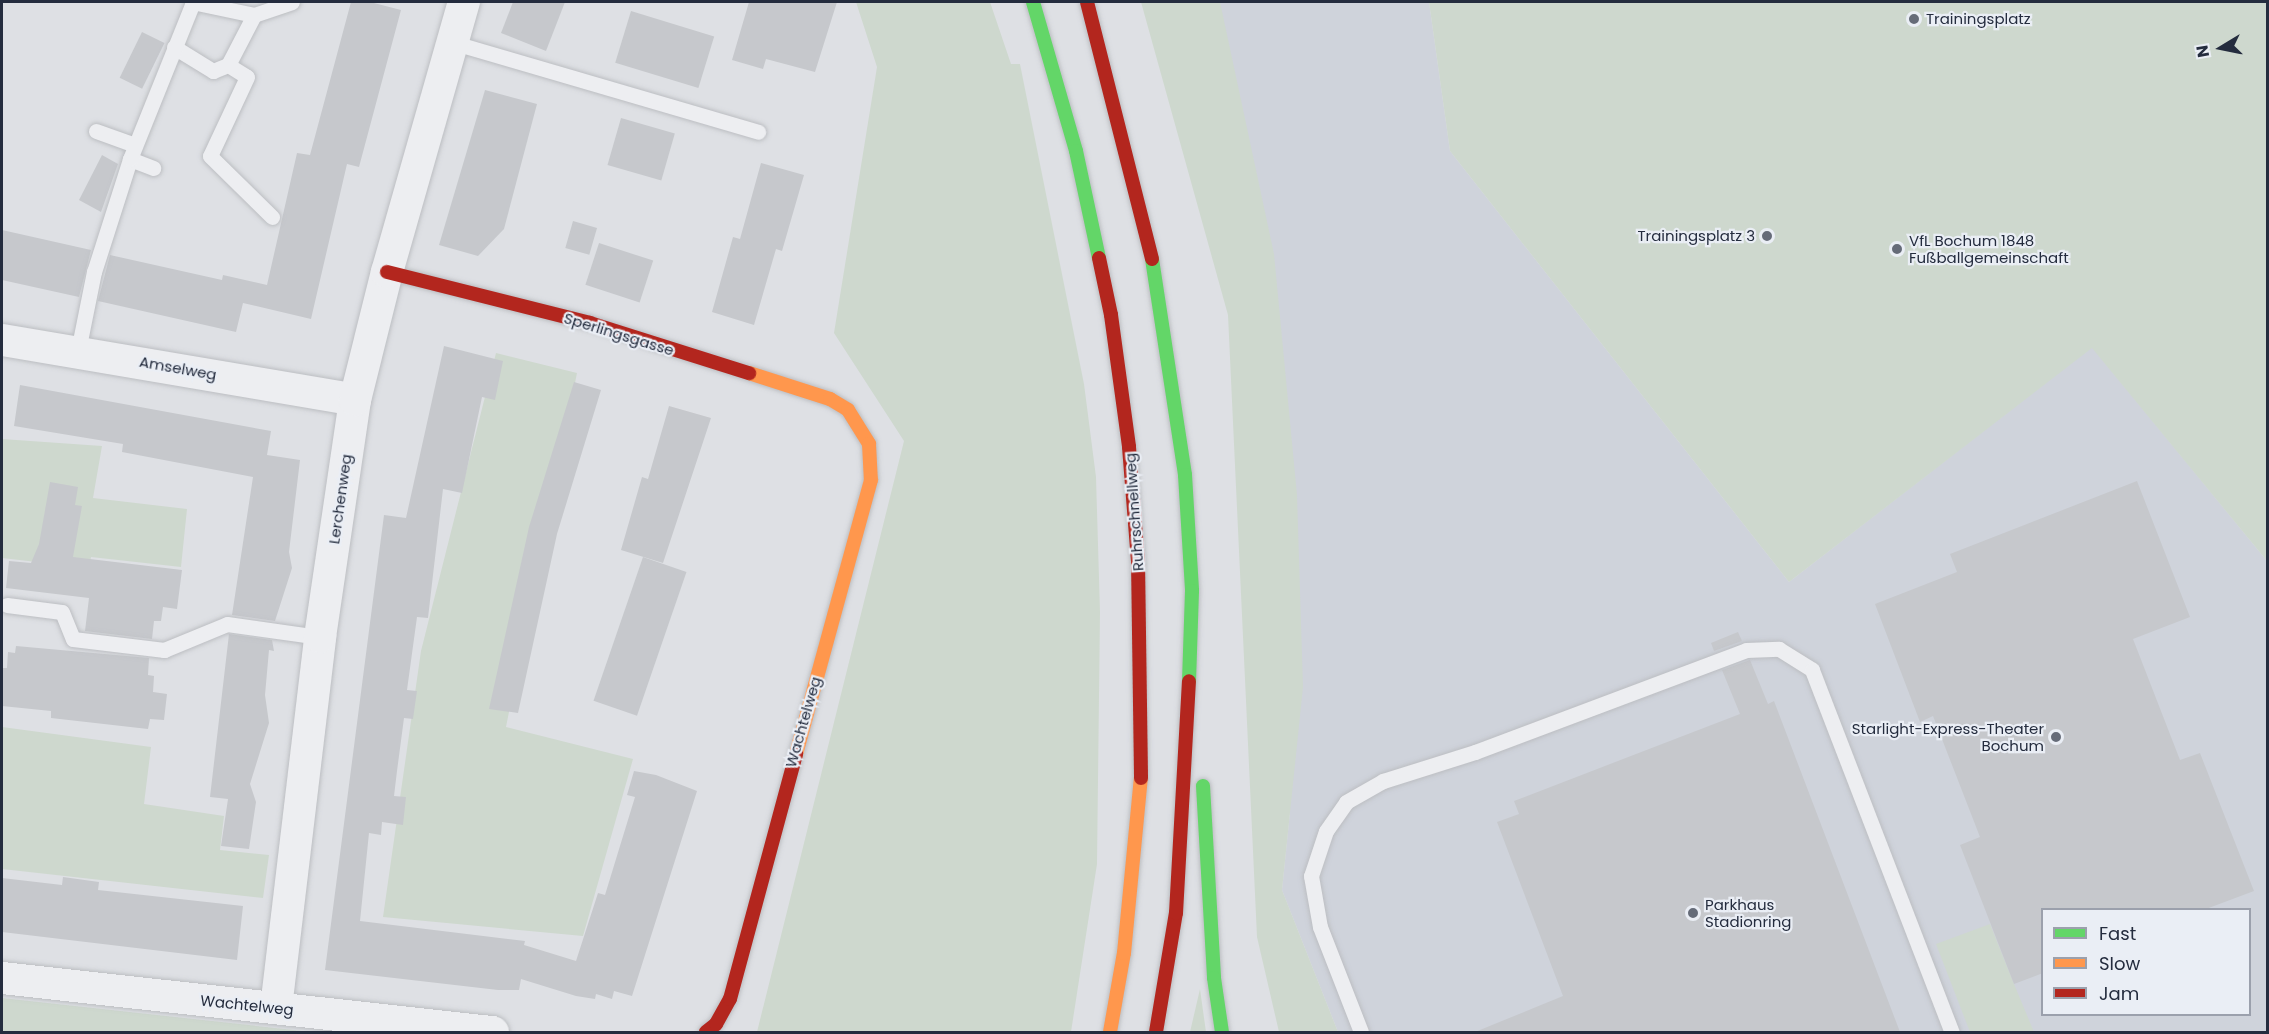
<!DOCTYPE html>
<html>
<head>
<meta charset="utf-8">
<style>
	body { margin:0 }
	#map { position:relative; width:2269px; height:1034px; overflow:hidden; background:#dee0e4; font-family:Poppins,sans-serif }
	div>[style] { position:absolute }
	.built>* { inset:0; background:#cfd3db }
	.green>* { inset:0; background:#ced8ce }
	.building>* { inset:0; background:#c6c8cc; transform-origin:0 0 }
	.roads { filter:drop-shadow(0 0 2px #bcbec2) drop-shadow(0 0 2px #bcbec2) }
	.lane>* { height:15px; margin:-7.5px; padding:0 7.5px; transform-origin:7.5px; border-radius:7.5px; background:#edeef1 }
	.street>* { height:32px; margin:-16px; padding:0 16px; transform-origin:16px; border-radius:16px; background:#edeef1 }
	.fast>* { height:14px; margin:-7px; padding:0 7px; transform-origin:7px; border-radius:7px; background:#63d668 }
	.slow>* { height:14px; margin:-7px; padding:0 7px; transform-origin:7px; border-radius:7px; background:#ff974d }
	.jam>* { height:14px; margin:-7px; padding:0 7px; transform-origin:7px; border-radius:7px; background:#b3261e }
	.dots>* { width:16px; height:16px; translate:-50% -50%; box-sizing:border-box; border:3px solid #eaeef5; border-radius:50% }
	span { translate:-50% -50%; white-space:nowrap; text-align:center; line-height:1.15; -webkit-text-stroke:4.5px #eaeef5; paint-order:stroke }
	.poi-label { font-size:15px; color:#242c3e }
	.left { translate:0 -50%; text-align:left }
	.right { translate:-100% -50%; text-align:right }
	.street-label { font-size:15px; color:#242c3e }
	.frame { position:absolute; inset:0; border:3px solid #242c3e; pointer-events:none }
	.legend { position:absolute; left:2041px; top:908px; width:210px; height:108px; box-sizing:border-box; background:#eaeef5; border:2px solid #9ba0ac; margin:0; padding:8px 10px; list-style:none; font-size:18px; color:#242c3e }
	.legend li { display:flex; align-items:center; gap:12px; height:30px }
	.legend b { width:30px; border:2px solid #9ba0ac }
	.north { position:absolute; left:2191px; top:18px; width:60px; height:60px; -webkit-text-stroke:4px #eaeef5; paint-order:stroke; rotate:260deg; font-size:16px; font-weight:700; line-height:24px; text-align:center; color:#242c3e }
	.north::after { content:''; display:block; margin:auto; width:21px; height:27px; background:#242c3e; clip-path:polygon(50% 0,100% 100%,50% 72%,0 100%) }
</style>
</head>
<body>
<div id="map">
	<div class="built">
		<div style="clip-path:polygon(evenodd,1220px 2px,1429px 2px,1450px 151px,1789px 582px,2092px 347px,2267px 561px,2267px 1032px,1338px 1032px,1282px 890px,1290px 812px,1220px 2px,2042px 910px,2250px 910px,2250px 1014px,2042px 1014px,2042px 910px)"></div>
	</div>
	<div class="green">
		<div style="clip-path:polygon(856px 2px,990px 2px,1011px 64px,1020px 64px,1084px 384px,1096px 477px,1100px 612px,1097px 864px,1071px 1032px,757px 1032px,904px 441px,834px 333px,877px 67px)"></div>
		<div style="clip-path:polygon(1141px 2px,1220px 2px,1274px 254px,1297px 495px,1303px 687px,1282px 890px,1338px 1032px,1279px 1032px,1257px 937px,1228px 315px)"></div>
		<div style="clip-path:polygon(1429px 2px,2267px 2px,2267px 561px,2092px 348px,1789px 582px,1450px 151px)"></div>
		<div style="clip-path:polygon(496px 353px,577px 373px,506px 727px,633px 759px,583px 936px,383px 917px,421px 651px)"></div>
		<div style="clip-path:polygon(2px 439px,102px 446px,93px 498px,187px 509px,181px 567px,91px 557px,89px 568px,2px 558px)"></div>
		<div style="clip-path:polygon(2px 727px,151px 747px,144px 804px,224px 816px,220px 850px,269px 855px,263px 898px,2px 869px)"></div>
		<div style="clip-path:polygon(1990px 924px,2014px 984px,2034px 1032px,1970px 1032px,1936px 944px)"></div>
		<div style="clip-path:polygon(1200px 989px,1206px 1032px,1190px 1032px)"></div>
		<div style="clip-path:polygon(2px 998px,312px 1032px,2px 1032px)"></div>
	</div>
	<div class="building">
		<div style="clip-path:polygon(351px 2px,370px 2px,401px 10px,359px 167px,347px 164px,311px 319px,243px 303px,236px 332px,98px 301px,110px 255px,222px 280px,223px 275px,267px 285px,297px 153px,310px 155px)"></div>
		<div style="clip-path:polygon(513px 2px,565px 2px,546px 51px,501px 33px)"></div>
		<div style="clip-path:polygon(749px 2px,837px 2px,815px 72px,766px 59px,763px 69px,732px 60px)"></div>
		<div style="left:631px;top:11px;width:87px;height:54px;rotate:17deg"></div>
		<div style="left:142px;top:32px;width:25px;height:51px;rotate:26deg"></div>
		<div style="clip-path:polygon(485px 90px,537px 104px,504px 229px,478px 256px,439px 245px)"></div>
		<div style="left:621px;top:118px;width:56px;height:49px;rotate:16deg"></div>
		<div style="clip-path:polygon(102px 155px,118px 164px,101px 212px,79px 200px)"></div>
		<div style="clip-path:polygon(761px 163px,804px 175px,782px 251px,776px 249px,754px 325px,712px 312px,733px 237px,740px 239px)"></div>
		<div style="left:573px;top:221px;width:25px;height:28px;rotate:16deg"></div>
		<div style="clip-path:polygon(2px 230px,91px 250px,79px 297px,2px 280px)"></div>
		<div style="left:599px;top:243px;width:57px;height:44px;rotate:18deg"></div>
		<div style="clip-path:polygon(444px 346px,503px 361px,495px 400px,482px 397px,462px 493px,443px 489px,428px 618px,417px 617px,407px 690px,417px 691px,413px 719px,404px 718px,397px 771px,394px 796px,406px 797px,403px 825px,382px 822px,381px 835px,369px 833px,360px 921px,525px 941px,524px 945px,576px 961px,598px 893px,605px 895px,616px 859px,635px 797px,627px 795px,634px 771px,656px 775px,697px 791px,632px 996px,614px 991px,612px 999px,596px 994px,595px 999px,576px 996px,521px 979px,519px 990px,498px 990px,325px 970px,384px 515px,406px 518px)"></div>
		<div style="clip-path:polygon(574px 382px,601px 390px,557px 534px,518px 713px,489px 709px,529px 527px)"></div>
		<div style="clip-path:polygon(20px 385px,271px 431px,267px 455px,300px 460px,289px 552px,292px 568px,275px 621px,232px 615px,253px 477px,122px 452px,123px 444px,14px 426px)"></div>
		<div style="clip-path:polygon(669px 406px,711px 418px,663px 563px,621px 550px,642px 477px,648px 479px)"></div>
		<div style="clip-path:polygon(2137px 481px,2190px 617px,2133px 639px,2180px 760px,2200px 753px,2254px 891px,2206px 909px,2043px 909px,2043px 973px,2014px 984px,1960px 845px,1980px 837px,1933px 716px,1920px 722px,1875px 604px,1957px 572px,1950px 554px)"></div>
		<div style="clip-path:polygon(50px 482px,78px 487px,75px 505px,82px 506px,73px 557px,182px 570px,177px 609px,163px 607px,161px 621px,154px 621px,152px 639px,85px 631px,89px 598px,6px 588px,9px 561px,31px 563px,39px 544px)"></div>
		<div style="left:643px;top:557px;width:46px;height:152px;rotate:19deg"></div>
		<div style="clip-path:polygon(1738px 632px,1742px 641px,1714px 651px,1711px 643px)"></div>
		<div style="clip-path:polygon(229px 634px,272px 640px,274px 651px,269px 650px,265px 695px,269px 723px,250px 784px,256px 802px,249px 849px,221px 846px,228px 799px,210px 797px)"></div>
		<div style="clip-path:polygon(16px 646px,149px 658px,148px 675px,154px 676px,153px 692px,167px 694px,164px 720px,150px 719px,148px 729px,51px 718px,51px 711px,2px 706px,2px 668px,7px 668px,8px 652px,15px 653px)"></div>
		<div style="clip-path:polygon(1750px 660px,1768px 704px,1774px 701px,1900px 1032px,1475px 1032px,1563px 996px,1497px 822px,1519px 814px,1514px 801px,1740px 714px,1722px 670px)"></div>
		<div style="clip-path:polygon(63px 877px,99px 882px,98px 890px,243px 906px,237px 960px,2px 932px,2px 878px,62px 885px)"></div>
	</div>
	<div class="roads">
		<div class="lane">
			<div style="left:192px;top:2px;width:63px;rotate:11.8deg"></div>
			<div style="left:254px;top:15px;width:40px;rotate:-18.9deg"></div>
			<div style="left:254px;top:15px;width:56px;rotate:117.5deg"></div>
			<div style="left:228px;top:65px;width:22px;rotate:32deg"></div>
			<div style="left:247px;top:77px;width:87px;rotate:115.1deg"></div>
			<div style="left:210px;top:156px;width:87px;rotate:44.5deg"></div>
			<div style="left:451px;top:42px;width:320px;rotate:16.3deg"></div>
			<div style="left:174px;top:47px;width:46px;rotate:31.6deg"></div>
			<div style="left:213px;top:71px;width:16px;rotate:-22deg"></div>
			<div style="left:96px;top:131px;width:41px;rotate:19.7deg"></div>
			<div style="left:130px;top:159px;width:25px;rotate:21deg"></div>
			<div style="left:78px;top:351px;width:81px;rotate:-78.6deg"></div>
			<div style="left:94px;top:272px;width:119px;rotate:-72.3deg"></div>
			<div style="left:130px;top:159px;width:169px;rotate:-68.1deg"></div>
			<div style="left:7px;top:605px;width:55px;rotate:7.3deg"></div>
			<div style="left:62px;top:612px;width:29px;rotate:68deg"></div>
			<div style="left:73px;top:639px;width:92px;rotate:6.9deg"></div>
			<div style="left:164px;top:650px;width:68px;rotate:-22.4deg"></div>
			<div style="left:227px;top:624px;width:94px;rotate:8deg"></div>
			<div style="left:1361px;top:1032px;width:113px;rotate:-111.3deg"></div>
			<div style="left:1320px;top:927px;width:52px;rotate:-100deg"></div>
			<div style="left:1311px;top:876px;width:47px;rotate:-71.6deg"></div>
			<div style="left:1326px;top:831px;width:35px;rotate:-55deg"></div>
			<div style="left:1346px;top:802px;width:43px;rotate:-29.6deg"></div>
			<div style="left:1383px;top:781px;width:96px;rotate:-17.5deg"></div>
			<div style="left:1475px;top:752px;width:290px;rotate:-20.6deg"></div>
			<div style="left:1746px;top:650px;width:33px;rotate:-2deg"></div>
			<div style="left:1779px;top:649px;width:39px;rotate:32deg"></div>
			<div style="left:1812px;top:670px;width:388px;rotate:68.9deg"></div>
		</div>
		<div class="street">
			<div style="left:2px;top:340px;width:358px;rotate:9.6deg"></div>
			<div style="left:2px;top:978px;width:494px;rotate:6.3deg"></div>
			<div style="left:276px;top:1008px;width:374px;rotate:-83.2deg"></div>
			<div style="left:320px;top:637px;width:240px;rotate:-81.6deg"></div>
			<div style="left:355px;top:400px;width:132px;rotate:-76deg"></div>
			<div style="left:387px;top:272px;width:281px;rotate:-74.1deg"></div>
		</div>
		<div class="fast">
			<div style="left:1033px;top:2px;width:155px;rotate:73.9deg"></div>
			<div style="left:1076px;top:151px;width:109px;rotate:77.9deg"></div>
			<div style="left:1152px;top:259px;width:219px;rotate:81.3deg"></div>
			<div style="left:1185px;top:475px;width:116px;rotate:86.5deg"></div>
			<div style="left:1192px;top:591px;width:90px;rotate:91.9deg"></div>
			<div style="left:1203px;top:786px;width:192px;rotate:86.7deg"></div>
			<div style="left:1214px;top:978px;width:55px;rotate:81.6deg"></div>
		</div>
		<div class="slow">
			<div style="left:749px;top:373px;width:85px;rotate:17.8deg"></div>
			<div style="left:830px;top:399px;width:21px;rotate:31deg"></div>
			<div style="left:848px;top:410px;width:40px;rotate:58deg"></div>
			<div style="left:869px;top:444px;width:36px;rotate:87deg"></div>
			<div style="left:871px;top:480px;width:284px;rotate:105.3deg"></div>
			<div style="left:1110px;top:1032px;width:80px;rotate:-80deg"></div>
			<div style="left:1124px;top:953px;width:176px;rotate:-84.5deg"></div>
		</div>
		<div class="jam">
			<div style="left:1087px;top:2px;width:265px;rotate:75.8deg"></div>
			<div style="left:1099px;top:258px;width:58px;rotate:78.1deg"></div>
			<div style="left:1111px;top:315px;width:133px;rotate:82.2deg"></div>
			<div style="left:1129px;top:447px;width:114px;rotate:85.5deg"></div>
			<div style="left:1138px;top:561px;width:217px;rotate:89.2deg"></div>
			<div style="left:387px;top:272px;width:209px;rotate:14.1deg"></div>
			<div style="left:590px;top:323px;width:167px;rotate:17.5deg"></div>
			<div style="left:706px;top:1032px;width:13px;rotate:-39deg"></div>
			<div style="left:716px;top:1024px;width:29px;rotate:-61deg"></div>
			<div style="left:730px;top:999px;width:254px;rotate:-74.9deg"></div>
			<div style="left:1156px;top:1032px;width:121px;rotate:-80.5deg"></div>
			<div style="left:1176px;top:913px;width:232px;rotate:-86.8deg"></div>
		</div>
	</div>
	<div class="dots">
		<div style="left:1914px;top:19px;background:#656b78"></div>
		<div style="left:1767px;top:236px;background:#656b78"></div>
		<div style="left:1897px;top:249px;background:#656b78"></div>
		<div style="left:2056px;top:737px;background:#656b78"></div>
		<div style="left:1693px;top:913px;background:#656b78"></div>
	</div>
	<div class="poi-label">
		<span class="left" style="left:1926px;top:19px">Trainingsplatz</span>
		<span class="right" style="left:1755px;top:236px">Trainingsplatz 3</span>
		<span class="left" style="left:1909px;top:249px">VfL Bochum 1848<br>Fußballgemeinschaft</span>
		<span class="right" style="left:2044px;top:737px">Starlight-Express-Theater<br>Bochum</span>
		<span class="left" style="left:1705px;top:913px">Parkhaus<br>Stadionring</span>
	</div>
	<div class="street-label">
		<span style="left:619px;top:334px;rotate:17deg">Sperlingsgasse</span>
		<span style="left:178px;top:368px;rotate:10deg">Amselweg</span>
		<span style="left:340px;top:499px;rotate:-82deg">Lerchenweg</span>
		<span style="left:1134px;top:512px;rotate:-94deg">Ruhrschnellweg</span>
		<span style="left:803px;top:722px;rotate:-74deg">Wachtelweg</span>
		<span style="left:247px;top:1005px;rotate:6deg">Wachtelweg</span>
	</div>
	<div class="frame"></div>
	<ul class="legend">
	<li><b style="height:8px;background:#63d668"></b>Fast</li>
	<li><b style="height:8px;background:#ff974d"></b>Slow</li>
	<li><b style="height:8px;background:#b3261e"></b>Jam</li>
	</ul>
	<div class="north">N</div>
</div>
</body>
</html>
